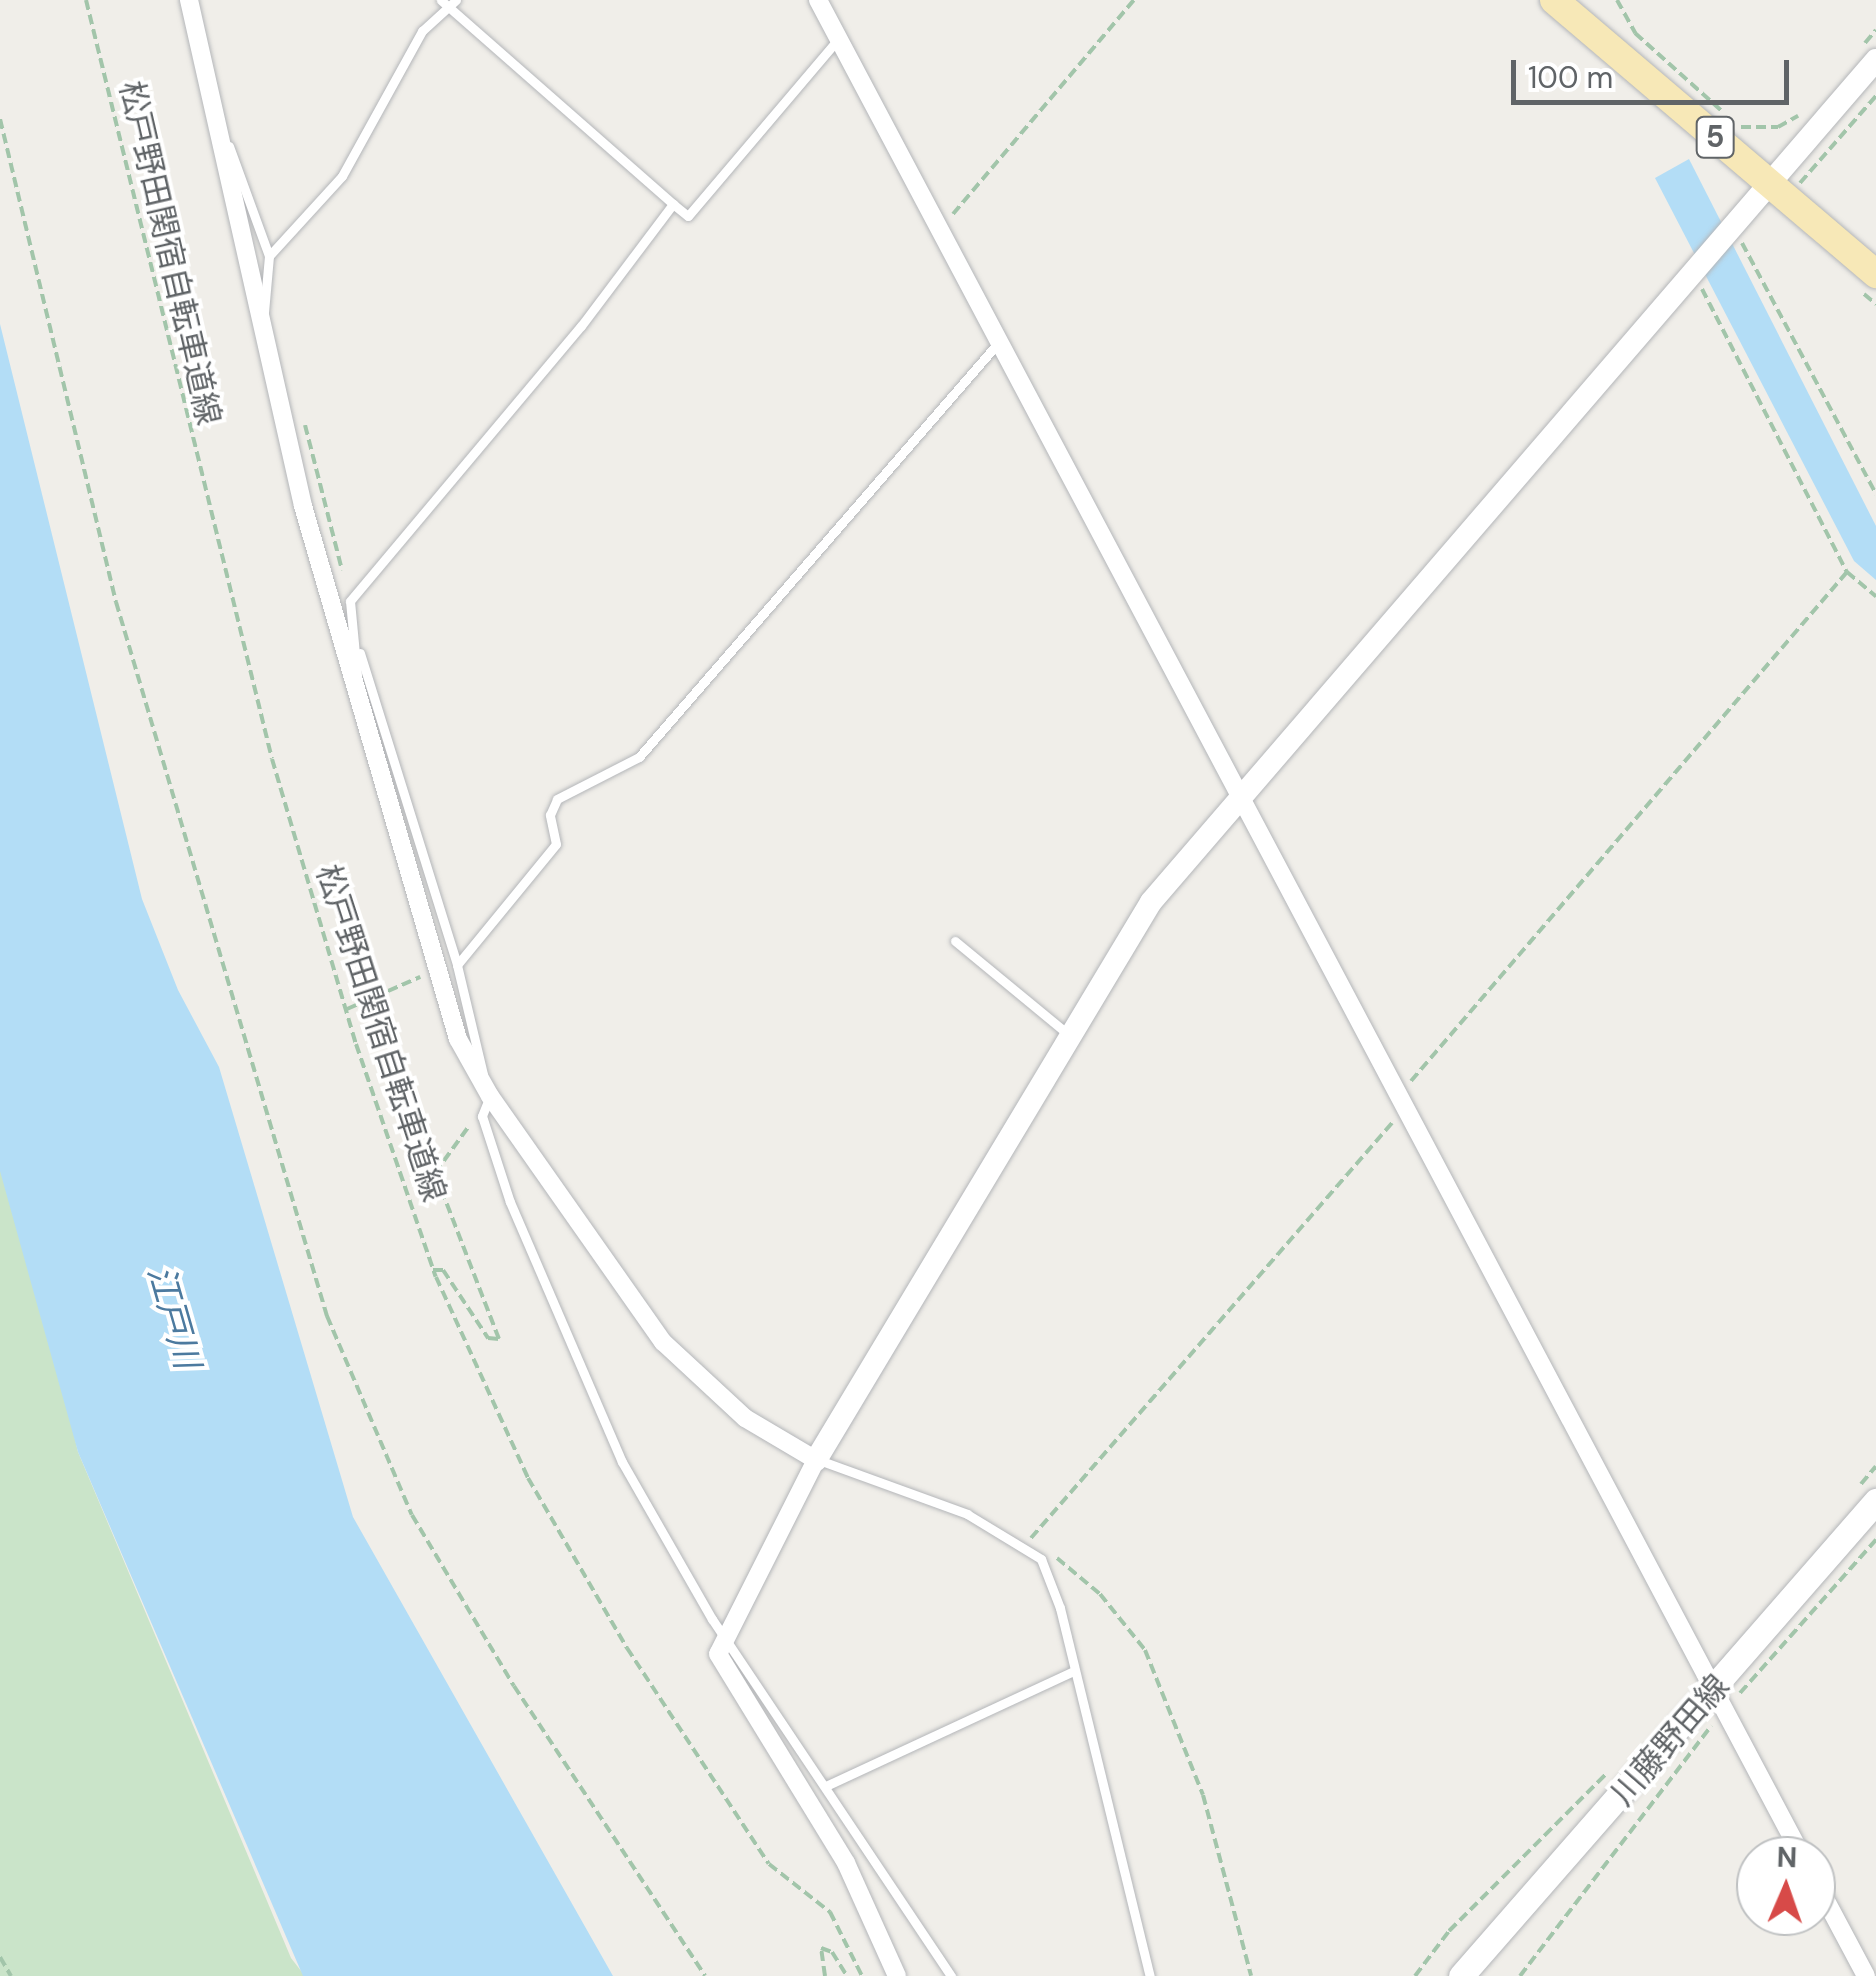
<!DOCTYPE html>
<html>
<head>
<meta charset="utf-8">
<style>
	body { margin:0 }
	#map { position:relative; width:1876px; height:1976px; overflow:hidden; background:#f0eee9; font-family:"DM Sans","Noto Sans JP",sans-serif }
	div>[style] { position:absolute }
	.green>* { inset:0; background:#cae4c9 }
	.water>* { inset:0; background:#b3ddf6 }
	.path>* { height:4px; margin-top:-2px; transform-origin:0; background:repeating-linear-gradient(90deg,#a2c5aa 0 10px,transparent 0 15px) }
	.roads { filter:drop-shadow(0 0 2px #b4b6b9) drop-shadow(0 0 2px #b4b6b9) }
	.service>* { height:9px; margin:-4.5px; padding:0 4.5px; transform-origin:4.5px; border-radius:4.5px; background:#fff }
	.minor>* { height:18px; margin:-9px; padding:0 9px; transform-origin:9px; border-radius:9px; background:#fff }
	.tertiary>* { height:22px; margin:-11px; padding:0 11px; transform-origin:11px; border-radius:11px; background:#fff }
	.secondary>* { height:25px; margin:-12.5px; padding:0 12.5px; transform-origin:12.5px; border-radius:12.5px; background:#fff }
	.primary>* { height:28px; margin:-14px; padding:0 14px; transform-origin:14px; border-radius:14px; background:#f7e8b7 }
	span { translate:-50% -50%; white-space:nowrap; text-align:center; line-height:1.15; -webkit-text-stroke:8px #fff; paint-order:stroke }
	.shield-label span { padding:2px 8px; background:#fff; border:2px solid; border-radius:8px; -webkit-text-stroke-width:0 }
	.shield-label { font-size:30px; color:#606467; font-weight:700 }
	.street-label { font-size:32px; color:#606467 }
	.water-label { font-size:35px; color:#4c7a9f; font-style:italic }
	.north { position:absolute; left:1736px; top:1836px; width:100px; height:100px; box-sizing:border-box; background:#fff; border:2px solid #bfc1c2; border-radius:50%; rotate:2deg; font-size:28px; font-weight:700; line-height:40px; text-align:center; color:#606467 }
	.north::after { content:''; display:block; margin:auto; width:35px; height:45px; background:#d74a48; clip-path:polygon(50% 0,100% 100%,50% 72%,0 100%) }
	.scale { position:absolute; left:1511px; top:60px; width:278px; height:45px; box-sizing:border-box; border:5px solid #606467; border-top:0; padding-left:12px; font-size:30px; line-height:35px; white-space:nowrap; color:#606467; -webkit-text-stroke:8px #fff; paint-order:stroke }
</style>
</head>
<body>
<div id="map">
	<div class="green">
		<div style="clip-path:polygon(0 1119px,78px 1452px,291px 1958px,305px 1976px,0 1976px)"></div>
	</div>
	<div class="water">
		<div style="clip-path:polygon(1689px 159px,1876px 526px,1876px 580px,1854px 561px,1655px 178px)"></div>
		<div style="clip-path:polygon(0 324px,142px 899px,178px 990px,219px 1067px,353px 1517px,613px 1976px,303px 1976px,78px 1452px,0 1171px)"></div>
	</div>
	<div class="path">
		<div style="left:86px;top:0;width:781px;rotate:76.23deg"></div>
		<div style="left:272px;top:759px;width:297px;rotate:73.6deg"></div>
		<div style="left:356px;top:1044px;width:246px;rotate:71.1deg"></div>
		<div style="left:436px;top:1277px;width:221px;rotate:65.4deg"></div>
		<div style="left:528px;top:1478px;width:197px;rotate:59.8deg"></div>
		<div style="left:627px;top:1648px;width:258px;rotate:56.7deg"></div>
		<div style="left:769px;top:1864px;width:78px;rotate:38.2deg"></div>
		<div style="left:830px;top:1912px;width:72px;rotate:63.4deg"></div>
		<div style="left:1617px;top:0;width:38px;rotate:61deg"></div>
		<div style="left:1635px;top:33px;width:117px;rotate:41.9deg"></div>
		<div style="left:1865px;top:43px;width:17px;rotate:-50deg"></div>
		<div style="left:0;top:119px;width:497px;rotate:76.5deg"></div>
		<div style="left:116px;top:602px;width:745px;rotate:73.54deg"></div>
		<div style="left:327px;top:1316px;width:216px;rotate:66.9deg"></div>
		<div style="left:412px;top:1515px;width:199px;rotate:59.2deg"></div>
		<div style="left:514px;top:1686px;width:347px;rotate:56.6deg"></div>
		<div style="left:1741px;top:127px;width:37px"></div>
		<div style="left:1778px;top:127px;width:23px;rotate:-29deg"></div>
		<div style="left:1800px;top:183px;width:116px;rotate:-48.9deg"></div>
		<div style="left:953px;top:214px;width:280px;rotate:-49.8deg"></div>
		<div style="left:1742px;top:243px;width:285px;rotate:61.9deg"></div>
		<div style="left:1702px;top:289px;width:318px;rotate:62.9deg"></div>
		<div style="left:1847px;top:572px;width:38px;rotate:40deg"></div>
		<div style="left:1864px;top:294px;width:16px;rotate:40deg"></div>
		<div style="left:305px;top:425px;width:150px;rotate:75.7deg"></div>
		<div style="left:347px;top:1009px;width:80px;rotate:-23.7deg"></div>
		<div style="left:1411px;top:1081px;width:670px;rotate:-49.42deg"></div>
		<div style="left:433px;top:1270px;width:10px"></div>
		<div style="left:443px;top:1270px;width:82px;rotate:56.5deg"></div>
		<div style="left:488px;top:1338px;width:11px;rotate:5deg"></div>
		<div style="left:499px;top:1339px;width:178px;rotate:-111.1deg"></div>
		<div style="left:435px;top:1173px;width:58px;rotate:-54.1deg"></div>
		<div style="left:1861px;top:1484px;width:23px;rotate:-50deg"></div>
		<div style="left:1031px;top:1538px;width:550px;rotate:-48.98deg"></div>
		<div style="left:1057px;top:1558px;width:56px;rotate:39.9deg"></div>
		<div style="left:1100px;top:1594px;width:72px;rotate:51.2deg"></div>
		<div style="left:1145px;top:1650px;width:156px;rotate:68.2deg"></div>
		<div style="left:1203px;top:1795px;width:187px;rotate:75.1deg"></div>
		<div style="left:1740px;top:1693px;width:205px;rotate:-48.4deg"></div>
		<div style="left:0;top:1957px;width:22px;rotate:60deg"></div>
		<div style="left:825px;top:1976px;width:28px;rotate:-98deg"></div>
		<div style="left:821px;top:1948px;width:12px;rotate:20deg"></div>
		<div style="left:832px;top:1952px;width:28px;rotate:58deg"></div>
		<div style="left:1415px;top:1976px;width:56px;rotate:-52.9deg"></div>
		<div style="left:1449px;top:1931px;width:223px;rotate:-45deg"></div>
		<div style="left:1520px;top:1976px;width:315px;rotate:-52.6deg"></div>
	</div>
	<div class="roads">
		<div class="service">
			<div style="left:229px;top:146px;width:117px;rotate:70deg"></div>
			<div style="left:269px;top:256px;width:56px;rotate:95.1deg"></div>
			<div style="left:673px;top:204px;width:19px;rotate:39deg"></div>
			<div style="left:688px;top:216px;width:232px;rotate:-49.7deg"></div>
			<div style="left:269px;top:256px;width:108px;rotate:-47.6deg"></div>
			<div style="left:342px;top:176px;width:166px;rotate:-61.1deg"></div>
			<div style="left:422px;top:31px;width:46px;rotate:-42.4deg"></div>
			<div style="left:360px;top:653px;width:327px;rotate:72.7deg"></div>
			<div style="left:457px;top:965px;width:112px;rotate:76.6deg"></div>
			<div style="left:357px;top:675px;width:74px;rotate:-95.4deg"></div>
			<div style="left:350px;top:601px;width:359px;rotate:-50deg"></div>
			<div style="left:581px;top:326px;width:153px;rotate:-53deg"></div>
			<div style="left:673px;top:204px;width:309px;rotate:-138.7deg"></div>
			<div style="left:955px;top:941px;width:146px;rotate:39.5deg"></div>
			<div style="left:457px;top:965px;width:156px;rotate:-50.7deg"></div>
			<div style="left:556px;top:844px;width:30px;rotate:-102deg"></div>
			<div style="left:550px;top:815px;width:17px;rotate:-66deg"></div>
			<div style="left:557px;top:799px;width:92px;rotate:-27.1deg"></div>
			<div style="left:639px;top:757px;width:548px;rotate:-49.07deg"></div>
			<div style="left:490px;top:1096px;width:22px;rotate:112deg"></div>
			<div style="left:482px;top:1116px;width:90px;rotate:72deg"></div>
			<div style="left:510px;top:1202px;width:283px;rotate:66.7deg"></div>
			<div style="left:622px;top:1462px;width:181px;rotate:60.2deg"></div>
			<div style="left:712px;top:1619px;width:430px;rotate:56.2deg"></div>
			<div style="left:819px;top:1460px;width:158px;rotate:20deg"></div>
			<div style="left:967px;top:1514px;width:87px;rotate:31.3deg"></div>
			<div style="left:1041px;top:1559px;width:53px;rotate:68.8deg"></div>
			<div style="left:1060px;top:1608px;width:379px;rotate:76.3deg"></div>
			<div style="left:828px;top:1785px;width:271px;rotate:-24.9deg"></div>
		</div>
		<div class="minor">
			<div style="left:189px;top:0;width:519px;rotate:77.3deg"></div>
			<div style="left:303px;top:506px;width:555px;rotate:73.79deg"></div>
			<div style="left:458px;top:1039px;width:65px;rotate:60.7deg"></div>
			<div style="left:490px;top:1096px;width:301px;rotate:54.9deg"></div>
			<div style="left:663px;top:1342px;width:112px;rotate:42.8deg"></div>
			<div style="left:745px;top:1418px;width:82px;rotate:30.6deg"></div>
			<div style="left:816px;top:1460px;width:217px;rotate:116.8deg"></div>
			<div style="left:718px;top:1654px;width:245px;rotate:58.5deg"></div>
			<div style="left:846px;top:1863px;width:124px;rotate:65.7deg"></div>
			<div style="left:818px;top:0;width:2101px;rotate:62.07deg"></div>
			<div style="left:1816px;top:1882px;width:106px;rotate:62deg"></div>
		</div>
		<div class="tertiary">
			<div style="left:816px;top:1460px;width:651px;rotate:-59.02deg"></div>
			<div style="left:1151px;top:902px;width:1111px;rotate:-49.27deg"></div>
		</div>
		<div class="secondary">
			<div style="left:1461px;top:1976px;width:631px;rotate:-48.86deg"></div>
		</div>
		<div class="primary">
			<div style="left:1554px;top:0;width:423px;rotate:40.4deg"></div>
		</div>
	</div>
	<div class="shield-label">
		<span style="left:1715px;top:137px">5</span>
	</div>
	<div class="street-label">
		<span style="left:170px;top:253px;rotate:77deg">松戸野田関宿自転車道線</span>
		<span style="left:381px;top:1033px;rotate:72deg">松戸野田関宿自転車道線</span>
		<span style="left:1670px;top:1740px;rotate:-49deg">川藤野田線</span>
	</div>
	<div class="water-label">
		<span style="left:174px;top:1317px;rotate:74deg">江戸川</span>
	</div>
	<div class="north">N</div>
	<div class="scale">100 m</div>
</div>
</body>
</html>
